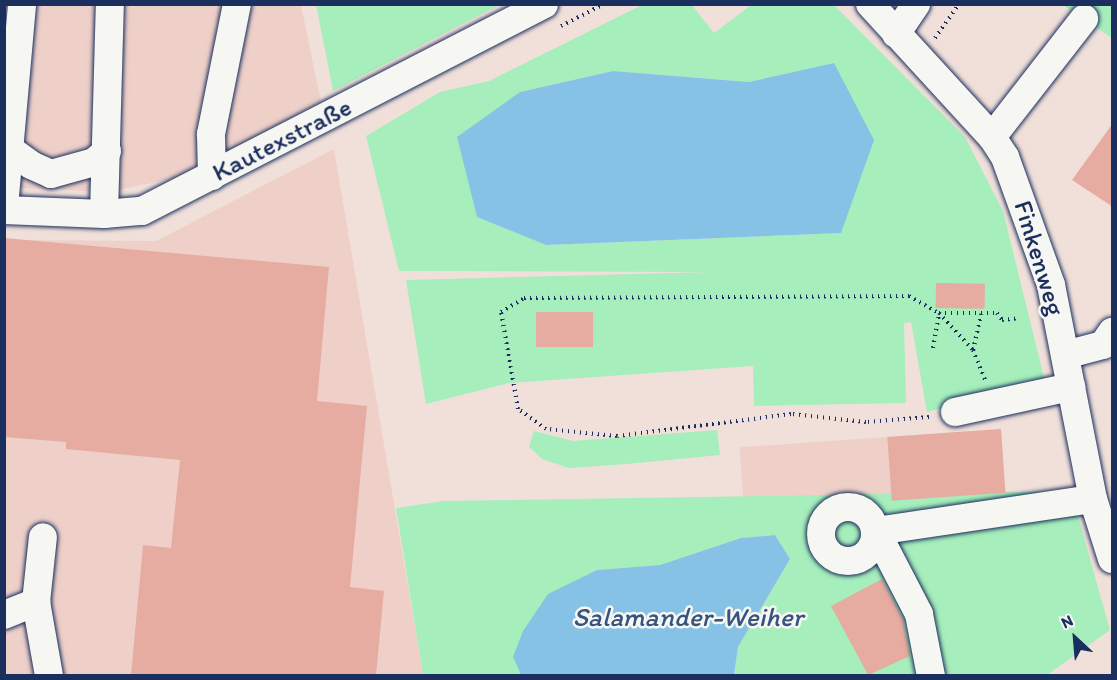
<!DOCTYPE html>
<html>
<head>
<meta charset="utf-8">
<style>
	body { margin:0 }
	#map { position:relative; width:1117px; height:680px; overflow:hidden; background:#f1e0da; font-family:Itim,sans-serif }
	div>[style] { position:absolute }
	.built>* { inset:0; background:#eed0c9; transform-origin:0 0 }
	.green>* { inset:0; background:#a6eebb }
	.water>* { inset:0; background:#86c2e6 }
	.building>* { inset:0; background:#e6aca1; transform-origin:0 0 }
	.path>* { height:4px; margin-top:-2px; transform-origin:0; background:repeating-linear-gradient(90deg,#1b2f5e 0 1.5px,transparent 0 6px) }
	.roads { filter:drop-shadow(0 0 2px #1b2f5e) drop-shadow(0 0 2px #1b2f5e) }
	.minor>* { height:28px; margin:-14px; padding:0 14px; transform-origin:14px; border-radius:14px; background:#f6f6f2 }
	.minor>.ring { margin:-14px; padding:0; box-sizing:content-box; background:none; border:28px solid #f6f6f2; border-radius:50% }
	span { translate:-50% -50%; white-space:nowrap; text-align:center; line-height:1.15; -webkit-text-stroke:5px #f6f6f2; paint-order:stroke }
	.street-label { font-size:26px; color:#1b2f5e }
	.water-label { font-size:27px; color:#365480; font-style:italic }
	.frame { position:absolute; inset:0; border:6px solid #1b2f5e; pointer-events:none }
	.north { position:absolute; left:1045px; top:608px; width:60px; height:60px; -webkit-text-stroke:4px #f6f6f2; paint-order:stroke; rotate:334deg; font-size:16px; font-weight:700; line-height:24px; text-align:center; color:#1b2f5e }
	.north::after { content:''; display:block; margin:auto; width:21px; height:27px; background:#1b2f5e; clip-path:polygon(50% 0,100% 100%,50% 72%,0 100%) }
</style>
</head>
<body>
<div id="map">
	<div class="built">
		<div style="clip-path:polygon(5px 5px,301px 5px,321px 102px,180px 177px,108px 192px,5px 187px)"></div>
		<div style="clip-path:polygon(334px 149px,423px 675px,5px 676px,5px 240px,156px 241px)"></div>
		<div style="left:1001px;top:429px;width:64px;height:262px;rotate:86deg"></div>
	</div>
	<div class="green">
		<div style="clip-path:polygon(316px 4px,499px 4px,499px 5px,333px 91px)"></div>
		<div style="clip-path:polygon(evenodd,642px 5px,692px 5px,714px 33px,751px 5px,834px 5px,965px 137px,1003px 211px,1045px 382px,927px 412px,911px 322px,904px 323px,906px 403px,754px 406px,753px 366px,509px 383px,426px 404px,406px 280px,710px 272px,399px 271px,366px 136px,440px 92px,489px 81px,642px 5px,834px 63px,841px 233px,546px 245px,477px 217px,520px 92px,613px 71px,749px 82px,834px 63px)"></div>
		<div style="clip-path:polygon(1063px 5px,1112px 5px,1112px 38px)"></div>
		<div style="clip-path:polygon(717px 430px,720px 455px,627px 464px,569px 468px,542px 459px,529px 447px,534px 431px,573px 441px)"></div>
		<div style="clip-path:polygon(1071px 491px,1110px 630px,1047px 675px,734px 675px,738px 647px,790px 559px,775px 535px,741px 538px,660px 565px,597px 570px,513px 657px,521px 675px,423px 675px,396px 508px,444px 501px)"></div>
	</div>
	<div class="water">
		<div style="clip-path:polygon(834px 63px,874px 140px,841px 233px,546px 245px,477px 217px,457px 137px,520px 92px,613px 71px,749px 82px)"></div>
		<div style="clip-path:polygon(775px 535px,790px 559px,738px 647px,734px 675px,521px 675px,513px 657px,523px 631px,548px 594px,597px 570px,660px 565px,741px 538px)"></div>
	</div>
	<div class="building">
		<div style="clip-path:polygon(1113px 123px,1113px 207px,1072px 180px)"></div>
		<div style="clip-path:polygon(4px 238px,329px 267px,317px 401px,367px 406px,350px 587px,384px 591px,376px 675px,131px 675px,143px 545px,171px 548px,180px 460px,66px 449px,66px 442px,4px 437px)"></div>
		<div style="left:936px;top:283px;width:49px;height:25px;rotate:1deg"></div>
		<div style="left:593px;top:312px;width:35px;height:57px;rotate:90deg"></div>
		<div style="left:1001px;top:429px;width:64px;height:114px;rotate:86deg"></div>
		<div style="clip-path:polygon(882px 579px,903px 619px,910px 656px,868px 675px,831px 606px)"></div>
	</div>
	<div class="path">
		<div style="left:561px;top:26px;width:48px;rotate:-27.1deg"></div>
		<div style="left:935px;top:38px;width:42px;rotate:-54.8deg"></div>
		<div style="left:933px;top:348px;width:36px;rotate:-80deg"></div>
		<div style="left:939px;top:313px;width:50px;rotate:47.4deg"></div>
		<div style="left:973px;top:350px;width:32px;rotate:68deg"></div>
		<div style="left:973px;top:350px;width:37px;rotate:-77deg"></div>
		<div style="left:929px;top:417px;width:63px;rotate:175.5deg"></div>
		<div style="left:866px;top:422px;width:75px;rotate:-173.9deg"></div>
		<div style="left:791px;top:414px;width:175px;rotate:172.8deg"></div>
		<div style="left:617px;top:436px;width:71px;rotate:-174.4deg"></div>
		<div style="left:546px;top:429px;width:34px;rotate:-144deg"></div>
		<div style="left:518px;top:409px;width:98px;rotate:-99.9deg"></div>
		<div style="left:501px;top:312px;width:27px;rotate:-31deg"></div>
		<div style="left:524px;top:298px;width:385px;rotate:-0.3deg"></div>
		<div style="left:909px;top:296px;width:34px;rotate:30deg"></div>
		<div style="left:939px;top:313px;width:58px"></div>
		<div style="left:997px;top:313px;width:9px;rotate:54deg"></div>
		<div style="left:1002px;top:320px;width:18px;rotate:-6deg"></div>
	</div>
	<div class="roads">
		<div class="minor">
			<div style="left:870px;top:4px;width:180px;rotate:47.5deg"></div>
			<div style="left:992px;top:137px;width:24px;rotate:57deg"></div>
			<div style="left:1005px;top:157px;width:136px;rotate:70.2deg"></div>
			<div style="left:1051px;top:285px;width:218px;rotate:78.9deg"></div>
			<div style="left:1093px;top:499px;width:63px;rotate:72.4deg"></div>
			<div style="left:896px;top:34px;width:36px;rotate:-56deg"></div>
			<div style="left:992px;top:137px;width:150px;rotate:-52.1deg"></div>
			<div style="left:8px;top:148px;width:29px;rotate:36deg"></div>
			<div style="left:31px;top:165px;width:22px;rotate:24deg"></div>
			<div style="left:51px;top:174px;width:45px;rotate:-15.6deg"></div>
			<div style="left:94px;top:162px;width:17px;rotate:-40deg"></div>
			<div style="left:212px;top:176px;width:42px;rotate:-91.4deg"></div>
			<div style="left:211px;top:134px;width:133px;rotate:-78.7deg"></div>
			<div style="left:4px;top:207px;width:204px;rotate:-84.9deg"></div>
			<div style="left:4px;top:210px;width:100px;rotate:2.3deg"></div>
			<div style="left:104px;top:214px;width:38px;rotate:-5deg"></div>
			<div style="left:142px;top:211px;width:452px;rotate:-27.2deg"></div>
			<div style="left:104px;top:214px;width:210px;rotate:-88.4deg"></div>
			<div style="left:1065px;top:355px;width:39px;rotate:-15deg"></div>
			<div style="left:1103px;top:345px;width:16px;rotate:-55deg"></div>
			<div style="left:955px;top:412px;width:119px;rotate:-12.2deg"></div>
			<div class="ring" style="left:821px;top:507px;width:26px;height:26px"></div>
			<div style="left:36px;top:602px;width:75px;rotate:80deg"></div>
			<div style="left:4px;top:615px;width:35px;rotate:-22deg"></div>
			<div style="left:36px;top:602px;width:65px;rotate:-83.9deg"></div>
			<div style="left:931px;top:676px;width:63px;rotate:-101deg"></div>
			<div style="left:919px;top:614px;width:93px;rotate:-117.4deg"></div>
			<div style="left:876px;top:531px;width:219px;rotate:-8.4deg"></div>
		</div>
	</div>
	<div class="street-label">
		<span style="left:282px;top:140px;rotate:-27deg">Kautexstraße</span>
		<span style="left:1039px;top:258px;rotate:73deg">Finkenweg</span>
	</div>
	<div class="water-label">
		<span style="left:688px;top:617px">Salamander-Weiher</span>
	</div>
	<div class="frame"></div>
	<div class="north">N</div>
</div>
</body>
</html>
